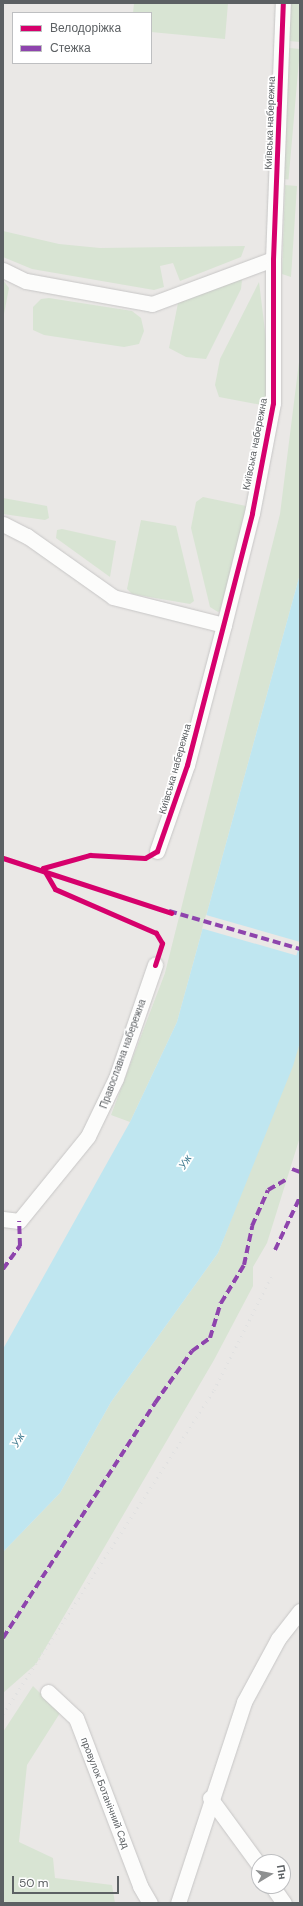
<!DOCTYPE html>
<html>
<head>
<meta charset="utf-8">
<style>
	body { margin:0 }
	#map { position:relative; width:303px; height:1906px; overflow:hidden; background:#eae8e6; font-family:"DM Sans",sans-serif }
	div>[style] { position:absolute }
	.green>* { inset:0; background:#d8e4d3; transform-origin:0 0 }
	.water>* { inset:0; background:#bfe6f0 }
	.pier>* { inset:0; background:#eae8e6; transform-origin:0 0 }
	.roads { filter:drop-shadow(0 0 1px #c7c6c6) drop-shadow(0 0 1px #c7c6c6) }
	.minor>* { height:15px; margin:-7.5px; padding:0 7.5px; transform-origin:7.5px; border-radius:7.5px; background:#fcfcfb }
	.rail>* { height:3px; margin-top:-1.5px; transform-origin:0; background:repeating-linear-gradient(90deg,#e1e1e1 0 1px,transparent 0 6px) }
	.quiet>* { height:4px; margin-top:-2px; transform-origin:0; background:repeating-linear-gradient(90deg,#8e44ad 0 8px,transparent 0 12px) }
	.cycleway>* { height:5px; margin:-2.5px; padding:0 2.5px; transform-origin:2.5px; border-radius:2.5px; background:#d6006c }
	span { translate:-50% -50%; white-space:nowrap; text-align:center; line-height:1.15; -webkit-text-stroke:3.5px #fff; paint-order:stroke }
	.street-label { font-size:10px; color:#5c6063 }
	.water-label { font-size:11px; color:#457e93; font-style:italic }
	.frame { position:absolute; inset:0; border:4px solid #5c6063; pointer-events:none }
	.legend { position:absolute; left:12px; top:12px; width:140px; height:52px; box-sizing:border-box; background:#fff; border:1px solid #bebfc1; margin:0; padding:5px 7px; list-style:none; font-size:12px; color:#5c6063 }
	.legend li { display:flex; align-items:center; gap:8px; height:20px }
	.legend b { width:20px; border:1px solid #bebfc1 }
	.north { position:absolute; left:251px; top:1854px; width:40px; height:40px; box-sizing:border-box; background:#fff; border:1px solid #bebfc1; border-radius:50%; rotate:80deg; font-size:11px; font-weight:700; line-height:16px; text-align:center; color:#5c6063 }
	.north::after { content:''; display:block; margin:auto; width:14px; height:18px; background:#8e9091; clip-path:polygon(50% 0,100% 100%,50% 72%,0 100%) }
	.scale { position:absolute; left:12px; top:1876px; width:107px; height:18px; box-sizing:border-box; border:2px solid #5c6063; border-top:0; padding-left:5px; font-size:12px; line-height:14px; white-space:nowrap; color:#5c6063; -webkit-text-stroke:3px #fff; paint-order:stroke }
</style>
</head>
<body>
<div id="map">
	<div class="green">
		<div style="clip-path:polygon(134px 3px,228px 3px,225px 39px,151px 32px,151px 13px,133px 13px)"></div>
		<div style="clip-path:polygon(291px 3px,300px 3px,300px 42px,289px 41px)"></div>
		<div style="left:289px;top:48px;width:11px;height:131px;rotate:5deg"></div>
		<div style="clip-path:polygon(285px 185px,297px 186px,291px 277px,282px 274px)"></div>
		<div style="clip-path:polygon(3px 231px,59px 244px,100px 248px,245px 246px,241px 257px,180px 281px,173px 263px,160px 266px,164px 287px,154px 290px,32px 269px,3px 257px)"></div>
		<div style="clip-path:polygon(238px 278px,242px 280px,241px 289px,206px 359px,186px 357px,169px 348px,178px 303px)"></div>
		<div style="clip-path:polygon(3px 280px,9px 288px,3px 319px)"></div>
		<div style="clip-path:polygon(259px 282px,271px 380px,266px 401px,262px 405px,219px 397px,215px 385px,220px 359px)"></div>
		<div style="clip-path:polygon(49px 298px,132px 311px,141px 318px,144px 331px,139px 344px,124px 347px,44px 335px,33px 330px,33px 307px,41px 299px)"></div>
		<div style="clip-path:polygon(300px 354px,300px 574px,177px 1022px,130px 1122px,111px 1115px,165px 973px,280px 514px)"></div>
		<div style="clip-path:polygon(203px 497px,246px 506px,222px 610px,218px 612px,210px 607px,191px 528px,196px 502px)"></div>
		<div style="clip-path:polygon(3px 498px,47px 506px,49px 518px,45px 520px,3px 514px)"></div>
		<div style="clip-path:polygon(141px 520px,176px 526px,194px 601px,190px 604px,132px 594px,127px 589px)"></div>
		<div style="clip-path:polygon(62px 529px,116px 541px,110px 577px,56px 538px,57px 530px)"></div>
		<div style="clip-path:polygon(300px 1042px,300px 1137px,267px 1243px,253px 1267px,253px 1286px,214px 1360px,36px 1664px,3px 1693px,3px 1552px,60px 1493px,111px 1402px,218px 1253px)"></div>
		<div style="clip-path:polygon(33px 1686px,60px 1713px,27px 1765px,19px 1842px,53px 1858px,55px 1878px,112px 1885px,115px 1903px,3px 1903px,3px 1732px)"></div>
	</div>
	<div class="water">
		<div style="clip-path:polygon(300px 574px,300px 1042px,293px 1066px,218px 1253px,111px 1402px,60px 1493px,3px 1552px,3px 1349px,130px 1122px,177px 1022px)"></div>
	</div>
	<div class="pier">
		<div style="left:206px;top:915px;width:98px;height:14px;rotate:16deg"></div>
	</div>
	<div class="roads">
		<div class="minor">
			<div style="left:3px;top:270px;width:25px;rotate:26deg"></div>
			<div style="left:26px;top:281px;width:128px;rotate:10.3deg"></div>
			<div style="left:152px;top:304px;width:129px;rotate:-20.4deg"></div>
			<div style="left:3px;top:524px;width:27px;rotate:27deg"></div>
			<div style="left:27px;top:536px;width:105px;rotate:35.3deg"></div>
			<div style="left:113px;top:597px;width:114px;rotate:14.2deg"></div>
			<div style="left:157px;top:851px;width:91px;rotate:-70.8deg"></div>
			<div style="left:187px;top:765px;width:145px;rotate:-75.2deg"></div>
			<div style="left:224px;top:625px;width:115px;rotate:-76deg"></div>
			<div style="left:252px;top:513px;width:112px;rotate:-79.2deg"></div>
			<div style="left:273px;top:403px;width:144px;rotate:-90deg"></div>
			<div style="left:273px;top:259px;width:256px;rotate:-87.8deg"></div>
			<div style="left:3px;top:1219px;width:16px;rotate:7deg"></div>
			<div style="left:19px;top:1221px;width:109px;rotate:-50.9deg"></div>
			<div style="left:88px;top:1136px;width:64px;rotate:-64.2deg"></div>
			<div style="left:116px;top:1078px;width:120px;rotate:-71deg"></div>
			<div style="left:48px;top:1692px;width:38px;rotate:43deg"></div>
			<div style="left:76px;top:1718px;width:180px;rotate:69.1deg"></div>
			<div style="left:140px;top:1886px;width:20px;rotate:60deg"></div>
			<div style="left:210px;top:1798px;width:83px;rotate:53.8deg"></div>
			<div style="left:272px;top:1886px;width:21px;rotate:55deg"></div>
			<div style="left:178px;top:1903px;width:212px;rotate:-71.8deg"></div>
			<div style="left:244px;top:1702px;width:72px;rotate:-61.6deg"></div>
			<div style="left:278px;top:1639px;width:36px;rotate:-52deg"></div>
		</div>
	</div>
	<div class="rail">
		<div style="left:3px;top:1714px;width:387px;rotate:-56.9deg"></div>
		<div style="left:214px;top:1390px;width:129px;rotate:-63.2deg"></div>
	</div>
	<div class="quiet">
		<div style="left:169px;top:911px;width:136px;rotate:16.2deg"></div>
		<div style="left:292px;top:1169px;width:9px;rotate:21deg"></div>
		<div style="left:275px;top:1250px;width:59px;rotate:-64.7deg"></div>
		<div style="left:3px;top:1269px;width:29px;rotate:-54deg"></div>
		<div style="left:20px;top:1246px;width:25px;rotate:-92deg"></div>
		<div style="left:3px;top:1638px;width:280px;rotate:-57.1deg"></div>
		<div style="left:155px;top:1403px;width:64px;rotate:-54.6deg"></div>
		<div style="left:192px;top:1351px;width:22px;rotate:-36deg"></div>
		<div style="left:210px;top:1338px;width:37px;rotate:-73deg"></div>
		<div style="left:221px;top:1303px;width:44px;rotate:-58.8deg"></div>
		<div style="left:244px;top:1265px;width:40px;rotate:-78deg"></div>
		<div style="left:252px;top:1226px;width:39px;rotate:-66deg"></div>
		<div style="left:268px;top:1190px;width:20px;rotate:-30deg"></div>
	</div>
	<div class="cycleway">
		<div style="left:3px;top:858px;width:177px;rotate:18.1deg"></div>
		<div style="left:155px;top:965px;width:23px;rotate:-72deg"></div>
		<div style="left:162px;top:943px;width:12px;rotate:-121deg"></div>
		<div style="left:156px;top:933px;width:110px;rotate:-156.5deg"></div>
		<div style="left:55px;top:889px;width:24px;rotate:-120deg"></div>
		<div style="left:43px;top:868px;width:49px;rotate:-15.5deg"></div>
		<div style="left:90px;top:855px;width:55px;rotate:3.1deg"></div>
		<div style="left:145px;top:858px;width:14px;rotate:-30deg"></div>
		<div style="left:157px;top:851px;width:91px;rotate:-70.8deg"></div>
		<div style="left:187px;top:765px;width:260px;rotate:-75.5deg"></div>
		<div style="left:252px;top:513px;width:112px;rotate:-79.2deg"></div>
		<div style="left:273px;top:403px;width:144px;rotate:-90deg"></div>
		<div style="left:273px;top:259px;width:256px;rotate:-87.8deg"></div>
	</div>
	<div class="street-label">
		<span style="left:270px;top:123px;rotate:-88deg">Київська набережна</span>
		<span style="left:255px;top:444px;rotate:-79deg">Київська набережна</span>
		<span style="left:175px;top:769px;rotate:-74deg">Київська набережна</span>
		<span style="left:123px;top:1054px;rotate:-70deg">Православна набережна</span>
		<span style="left:105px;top:1793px;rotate:69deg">провулок Ботанічний Сад</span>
	</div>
	<div class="water-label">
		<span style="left:185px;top:1162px;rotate:-59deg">Уж</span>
		<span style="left:18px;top:1440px;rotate:-59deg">Уж</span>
	</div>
	<div class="frame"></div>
	<ul class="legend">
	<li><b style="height:5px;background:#d6006c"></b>Велодоріжка</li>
	<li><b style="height:5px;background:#8e44ad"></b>Стежка</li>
	</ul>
	<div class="north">Пн</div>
	<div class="scale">50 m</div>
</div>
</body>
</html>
